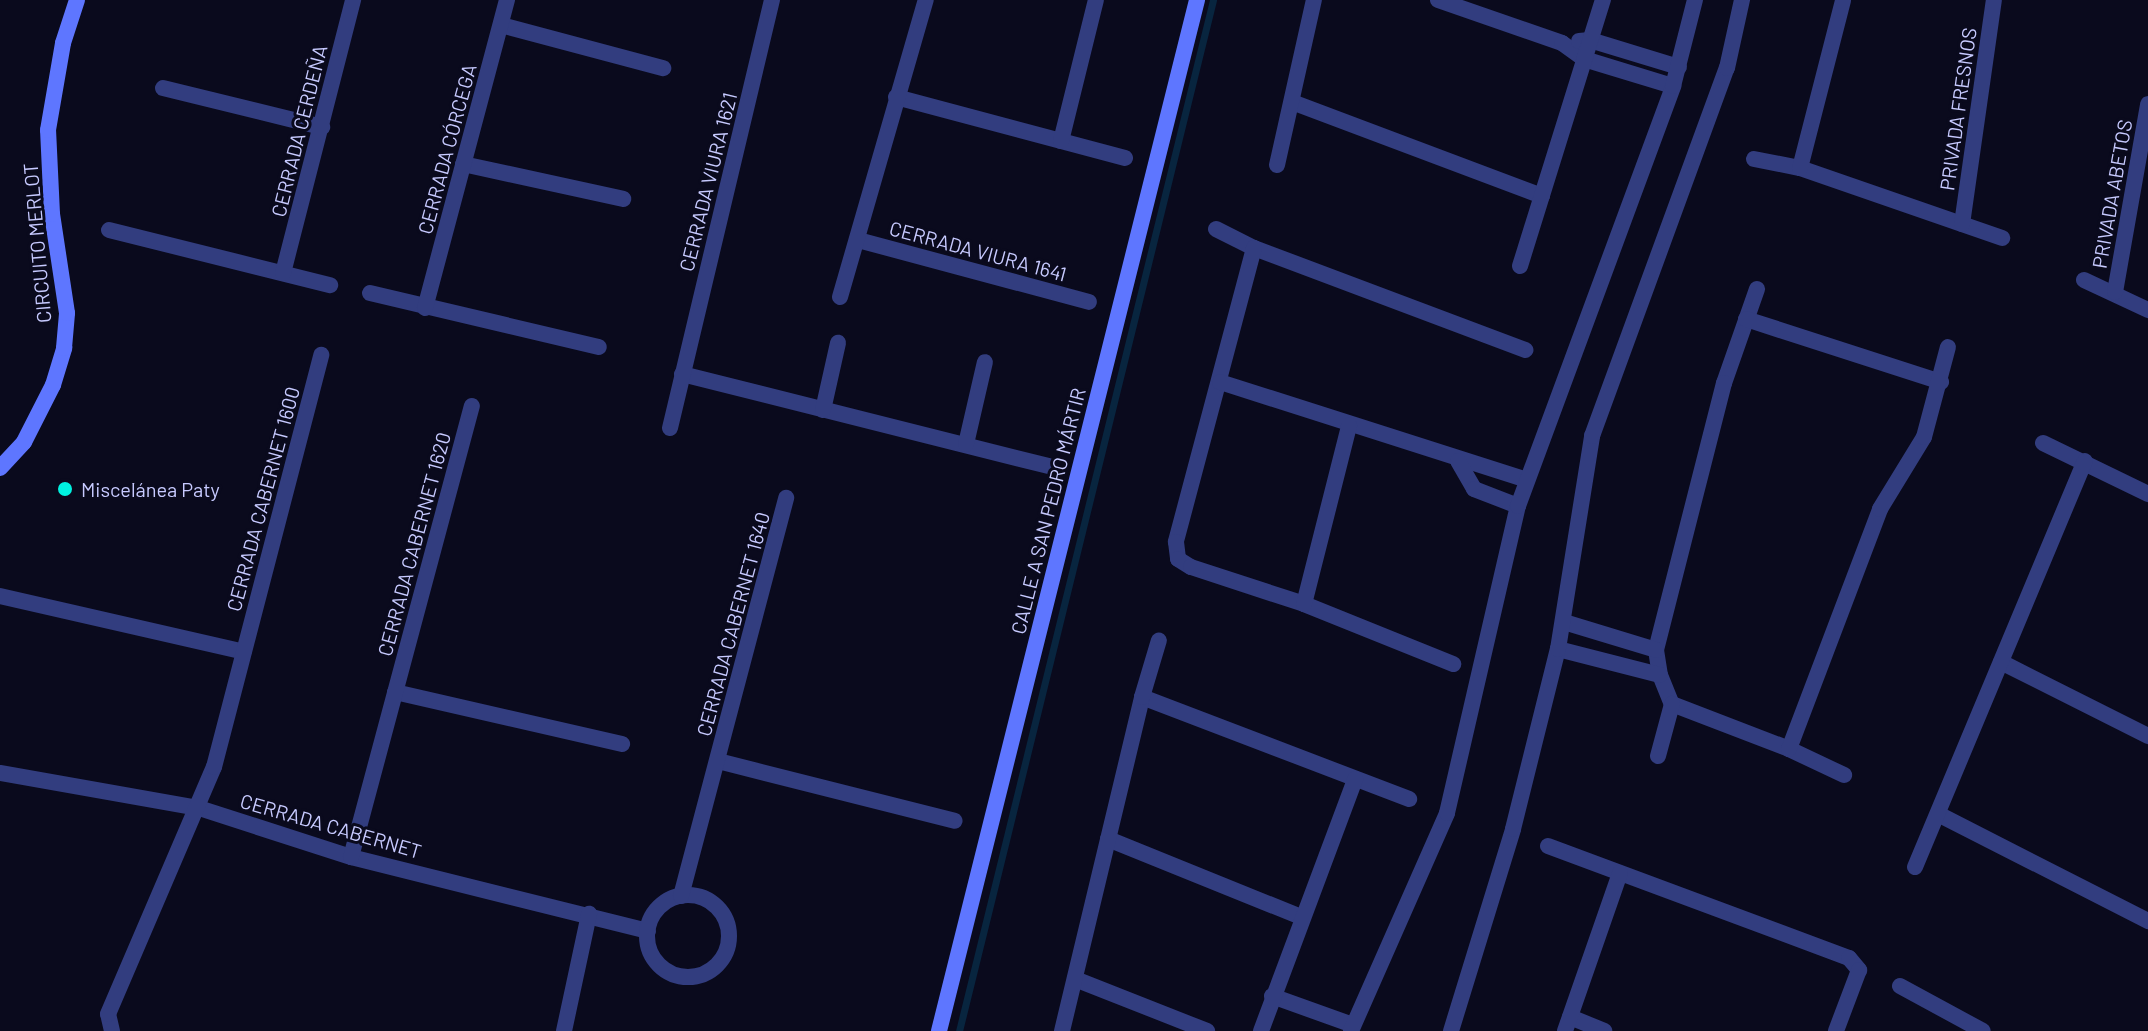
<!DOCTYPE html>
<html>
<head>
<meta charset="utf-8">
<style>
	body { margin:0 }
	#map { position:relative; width:2148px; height:1031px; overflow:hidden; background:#0a0a1d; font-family:Barlow,sans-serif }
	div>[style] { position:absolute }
	.stream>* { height:7px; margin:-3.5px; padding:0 3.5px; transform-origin:3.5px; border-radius:3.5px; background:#08253f }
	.street>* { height:16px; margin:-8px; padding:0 8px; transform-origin:8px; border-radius:8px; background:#323d7f }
	.street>.ring { margin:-8px; padding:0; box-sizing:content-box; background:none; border:16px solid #323d7f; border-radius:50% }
	.secondary>* { height:16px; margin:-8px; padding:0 8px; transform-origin:8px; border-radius:8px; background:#5e76ff }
	.dots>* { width:22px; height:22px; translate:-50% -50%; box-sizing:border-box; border:4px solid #0a0a1d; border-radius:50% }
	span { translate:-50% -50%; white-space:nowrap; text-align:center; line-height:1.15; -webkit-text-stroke:6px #0a0a1d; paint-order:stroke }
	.street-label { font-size:20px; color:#c7caff }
	.poi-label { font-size:20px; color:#c7caff }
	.left { translate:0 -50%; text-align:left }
</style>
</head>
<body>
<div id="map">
	<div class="stream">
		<div style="left:959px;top:1031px;width:1062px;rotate:-76.16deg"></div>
	</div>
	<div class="street">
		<div style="left:1438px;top:0;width:131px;rotate:19.1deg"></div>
		<div style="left:1562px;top:43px;width:27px;rotate:36deg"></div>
		<div style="left:1584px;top:59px;width:93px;rotate:16.9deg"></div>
		<div style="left:501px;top:25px;width:168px;rotate:14.9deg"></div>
		<div style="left:1579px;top:41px;width:11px;rotate:-5deg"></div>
		<div style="left:1590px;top:40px;width:93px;rotate:16.9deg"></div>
		<div style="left:163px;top:88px;width:164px;rotate:13.8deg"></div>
		<div style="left:896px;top:97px;width:237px;rotate:14.9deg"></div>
		<div style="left:1292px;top:102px;width:267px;rotate:20.6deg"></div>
		<div style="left:1061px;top:141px;width:145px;rotate:-76.1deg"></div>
		<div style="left:1754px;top:159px;width:47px;rotate:11.1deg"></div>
		<div style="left:1800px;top:168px;width:214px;rotate:19.1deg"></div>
		<div style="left:463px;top:164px;width:164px;rotate:12.3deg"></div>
		<div style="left:1277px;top:165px;width:169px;rotate:-77.4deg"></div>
		<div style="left:1800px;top:168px;width:173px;rotate:-75.6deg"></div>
		<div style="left:1962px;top:224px;width:226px;rotate:-81.9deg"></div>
		<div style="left:1216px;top:229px;width:42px;rotate:26.6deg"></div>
		<div style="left:1254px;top:248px;width:290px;rotate:20.6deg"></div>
		<div style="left:109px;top:230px;width:228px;rotate:14deg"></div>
		<div style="left:858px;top:240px;width:239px;rotate:15deg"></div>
		<div style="left:1254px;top:248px;width:304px;rotate:104.9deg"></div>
		<div style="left:1176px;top:542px;width:17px;rotate:83deg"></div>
		<div style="left:1178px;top:559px;width:15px;rotate:32deg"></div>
		<div style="left:1191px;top:567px;width:119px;rotate:18.1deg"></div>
		<div style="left:1304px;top:604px;width:161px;rotate:21.9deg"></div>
		<div style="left:1520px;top:266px;width:279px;rotate:-72.7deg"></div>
		<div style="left:283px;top:273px;width:282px;rotate:-75.6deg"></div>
		<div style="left:2084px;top:280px;width:71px;rotate:25.1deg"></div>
		<div style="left:1757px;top:289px;width:100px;rotate:109.3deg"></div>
		<div style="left:1724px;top:383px;width:276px;rotate:104.3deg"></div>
		<div style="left:1656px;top:650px;width:25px;rotate:81deg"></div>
		<div style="left:1660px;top:675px;width:31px;rotate:68deg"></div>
		<div style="left:1672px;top:704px;width:125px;rotate:21deg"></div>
		<div style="left:1789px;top:749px;width:61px;rotate:25.3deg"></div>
		<div style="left:2115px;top:292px;width:191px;rotate:-80deg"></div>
		<div style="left:370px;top:293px;width:235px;rotate:13.3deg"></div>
		<div style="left:840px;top:297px;width:309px;rotate:-73.9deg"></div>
		<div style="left:425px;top:308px;width:319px;rotate:-75.1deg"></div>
		<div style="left:1746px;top:319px;width:205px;rotate:17.9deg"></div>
		<div style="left:682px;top:374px;width:378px;rotate:14.1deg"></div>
		<div style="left:1220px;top:382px;width:322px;rotate:17.7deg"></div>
		<div style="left:823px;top:410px;width:69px;rotate:-77.4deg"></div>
		<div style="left:670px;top:428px;width:440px;rotate:-76.6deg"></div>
		<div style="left:2043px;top:443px;width:117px;rotate:25.9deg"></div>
		<div style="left:966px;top:444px;width:84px;rotate:-77deg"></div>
		<div style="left:1458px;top:461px;width:32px;rotate:60deg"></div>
		<div style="left:1474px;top:489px;width:47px;rotate:21.1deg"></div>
		<div style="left:0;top:596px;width:250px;rotate:12.9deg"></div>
		<div style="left:1304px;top:604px;width:184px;rotate:-75.8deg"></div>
		<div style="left:1564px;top:622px;width:96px;rotate:16.9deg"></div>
		<div style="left:1558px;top:649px;width:105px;rotate:14.3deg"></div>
		<div style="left:2001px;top:662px;width:165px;rotate:26.7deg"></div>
		<div style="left:395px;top:692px;width:233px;rotate:12.9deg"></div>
		<div style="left:1142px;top:697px;width:286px;rotate:20.9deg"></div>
		<div style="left:1789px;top:749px;width:257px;rotate:-69.2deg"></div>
		<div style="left:1880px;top:509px;width:84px;rotate:-58.6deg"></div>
		<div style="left:1924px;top:437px;width:93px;rotate:-75.1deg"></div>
		<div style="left:1658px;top:756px;width:54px;rotate:-74.9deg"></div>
		<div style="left:718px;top:761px;width:244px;rotate:14.2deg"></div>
		<div style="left:0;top:773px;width:202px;rotate:10deg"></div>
		<div style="left:199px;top:808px;width:160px;rotate:17.9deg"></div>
		<div style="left:351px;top:857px;width:306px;rotate:14deg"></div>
		<div style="left:1938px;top:814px;width:236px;rotate:27deg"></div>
		<div style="left:1108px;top:839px;width:208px;rotate:22deg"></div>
		<div style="left:1548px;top:846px;width:321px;rotate:20.4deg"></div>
		<div style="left:1849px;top:958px;width:16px;rotate:50deg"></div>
		<div style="left:1859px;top:970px;width:65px;rotate:110.7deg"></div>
		<div style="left:351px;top:857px;width:467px;rotate:-75deg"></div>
		<div style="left:1915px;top:867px;width:440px;rotate:-67.3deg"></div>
		<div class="ring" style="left:647px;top:895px;width:66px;height:66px"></div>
		<div style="left:681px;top:896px;width:412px;rotate:-75.2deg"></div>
		<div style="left:1075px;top:979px;width:142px;rotate:21.5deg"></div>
		<div style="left:1900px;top:986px;width:94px;rotate:28.5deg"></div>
		<div style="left:1272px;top:996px;width:86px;rotate:19.7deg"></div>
		<div style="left:1570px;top:1017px;width:37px;rotate:22deg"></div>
		<div style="left:112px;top:1031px;width:17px;rotate:-103deg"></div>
		<div style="left:108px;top:1014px;width:269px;rotate:-66.8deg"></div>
		<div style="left:214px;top:767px;width:426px;rotate:-75.4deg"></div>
		<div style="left:564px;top:1031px;width:120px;rotate:-77.9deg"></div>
		<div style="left:1062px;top:1031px;width:343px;rotate:-76.5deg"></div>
		<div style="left:1142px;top:697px;width:59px;rotate:-73.4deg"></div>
		<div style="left:1261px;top:1031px;width:269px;rotate:-69.5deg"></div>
		<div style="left:1351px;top:1031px;width:238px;rotate:-66.2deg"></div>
		<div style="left:1447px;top:813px;width:315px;rotate:-77deg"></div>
		<div style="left:1518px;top:506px;width:448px;rotate:-69.7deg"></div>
		<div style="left:1673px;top:86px;width:89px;rotate:-75.7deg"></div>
		<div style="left:1451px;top:1031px;width:211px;rotate:-72.9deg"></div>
		<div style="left:1513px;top:829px;width:186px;rotate:-76deg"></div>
		<div style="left:1558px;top:649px;width:216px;rotate:-80.9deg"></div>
		<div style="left:1592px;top:436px;width:392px;rotate:-69.9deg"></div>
		<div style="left:1727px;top:68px;width:70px;rotate:-77.6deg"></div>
		<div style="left:1565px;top:1031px;width:167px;rotate:-70.8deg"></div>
	</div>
	<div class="secondary">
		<div style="left:0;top:468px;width:35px;rotate:-47deg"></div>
		<div style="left:24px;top:442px;width:64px;rotate:-63deg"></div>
		<div style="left:53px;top:385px;width:39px;rotate:-73deg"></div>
		<div style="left:64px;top:348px;width:35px;rotate:-85deg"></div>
		<div style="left:67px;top:313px;width:100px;rotate:-98.6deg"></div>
		<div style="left:52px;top:214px;width:84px;rotate:-92.7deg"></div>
		<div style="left:48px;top:130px;width:88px;rotate:-80.2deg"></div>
		<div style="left:63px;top:43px;width:45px;rotate:-72deg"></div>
		<div style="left:939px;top:1031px;width:1063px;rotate:-75.95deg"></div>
	</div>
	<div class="dots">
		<div style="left:65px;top:489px;background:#00f2e0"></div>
	</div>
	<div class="street-label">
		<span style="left:1958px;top:109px;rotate:-82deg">PRIVADA FRESNOS</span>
		<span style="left:299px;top:131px;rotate:-76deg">CERRADA CERDEÑA</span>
		<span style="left:447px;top:149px;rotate:-75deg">CERRADA CÓRCEGA</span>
		<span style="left:708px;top:182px;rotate:-76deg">CERRADA VIURA 1621</span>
		<span style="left:2112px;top:194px;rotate:-80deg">PRIVADA ABETOS</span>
		<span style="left:37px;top:243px;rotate:-95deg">CIRCUITO MERLOT</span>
		<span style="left:978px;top:251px;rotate:15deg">CERRADA VIURA 1641</span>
		<span style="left:263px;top:499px;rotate:-75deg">CERRADA CABERNET 1600</span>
		<span style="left:1048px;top:511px;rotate:-76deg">CALLE A SAN PEDRO MÁRTIR</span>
		<span style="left:414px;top:544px;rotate:-75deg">CERRADA CABERNET 1620</span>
		<span style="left:733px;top:624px;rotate:-75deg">CERRADA CABERNET 1640</span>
		<span style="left:331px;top:826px;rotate:16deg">CERRADA CABERNET</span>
	</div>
	<div class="poi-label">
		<span class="left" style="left:81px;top:489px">Miscelánea Paty</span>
	</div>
</div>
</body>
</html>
